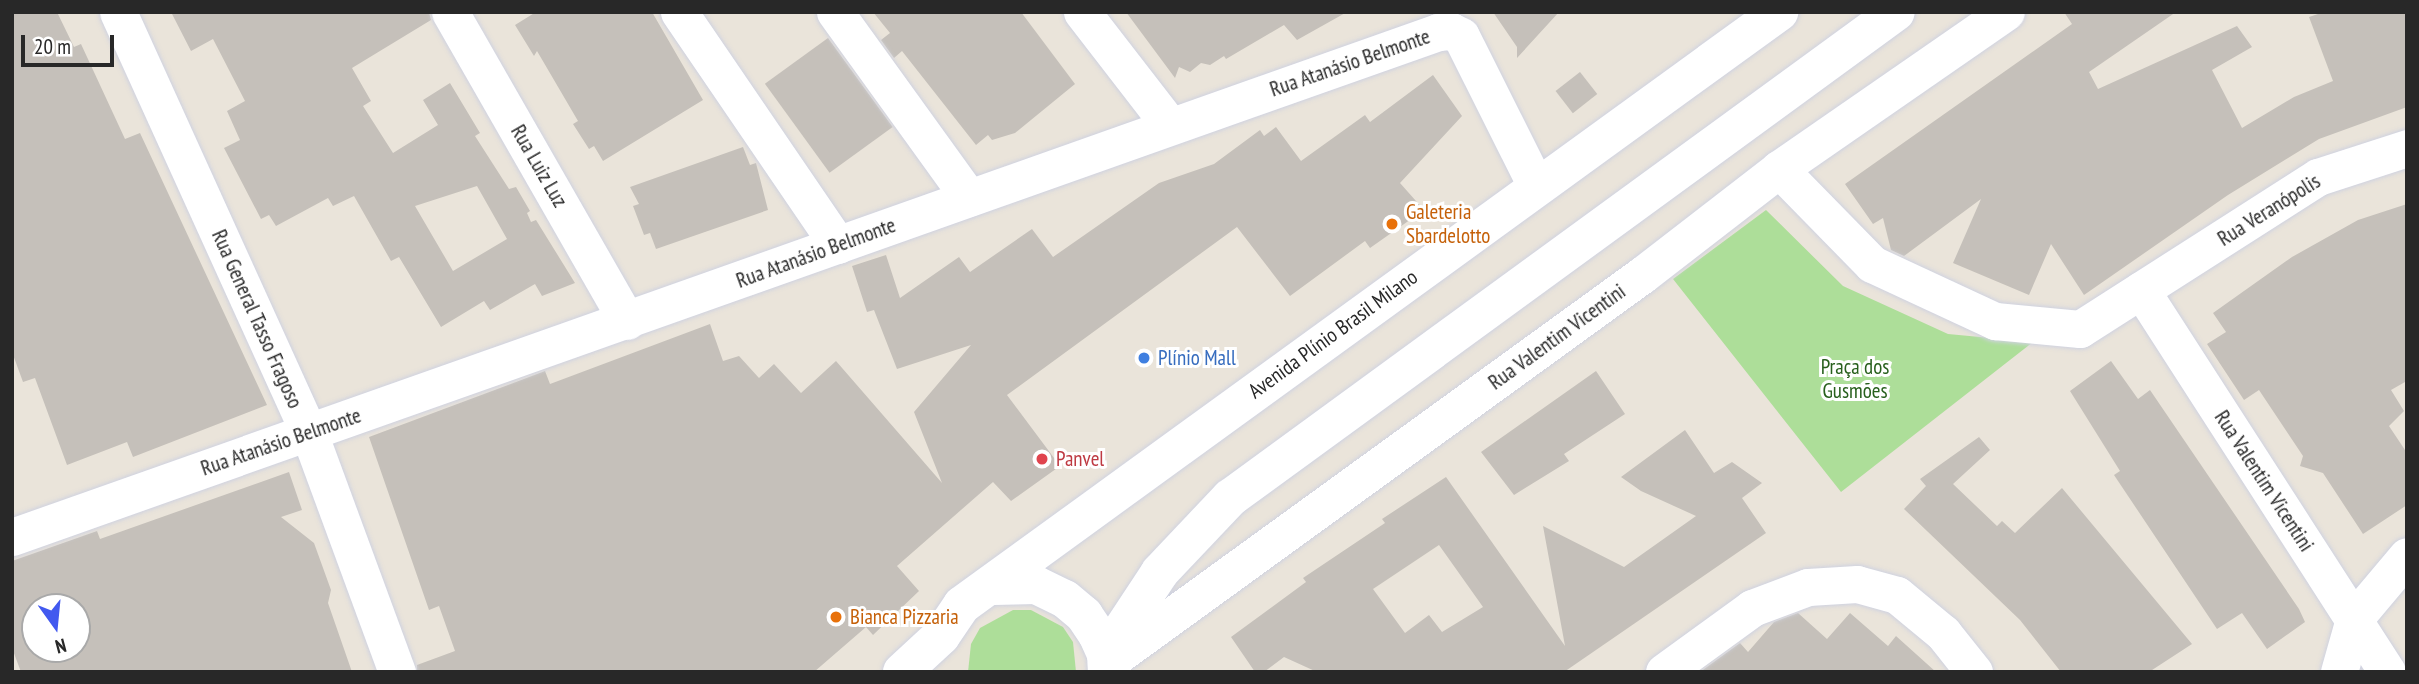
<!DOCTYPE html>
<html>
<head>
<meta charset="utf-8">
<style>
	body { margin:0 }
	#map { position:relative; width:2419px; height:684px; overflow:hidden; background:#eae4da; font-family:"PT Sans Narrow",sans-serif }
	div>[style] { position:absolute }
	.green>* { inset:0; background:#adde99 }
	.building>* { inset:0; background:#c5c0ba; transform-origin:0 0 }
	.roads { filter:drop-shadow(0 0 2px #cfd2e0) drop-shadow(0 0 2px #cfd2e0) }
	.street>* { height:37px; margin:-18.5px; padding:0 18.5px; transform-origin:18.5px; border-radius:18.5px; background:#fff }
	.secondary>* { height:38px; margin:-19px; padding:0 19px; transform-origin:19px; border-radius:19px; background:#fff }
	.dots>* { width:19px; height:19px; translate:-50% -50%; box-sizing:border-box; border:4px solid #fff; border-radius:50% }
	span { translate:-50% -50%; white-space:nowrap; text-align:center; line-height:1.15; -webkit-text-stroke:6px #fff; paint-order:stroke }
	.street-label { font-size:21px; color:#282828 }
	.food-label { font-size:21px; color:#c56008 }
	.left { translate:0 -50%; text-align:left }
	.shop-label { font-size:21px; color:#366cbe }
	.park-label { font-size:21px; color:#28601d }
	.health-label { font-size:21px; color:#be3a42 }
	.frame { position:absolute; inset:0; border:14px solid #282828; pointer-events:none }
	.north { position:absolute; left:21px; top:593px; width:70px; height:70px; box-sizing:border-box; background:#fff; border:2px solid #a9a9a9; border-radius:50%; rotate:165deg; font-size:19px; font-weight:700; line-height:28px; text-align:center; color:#282828 }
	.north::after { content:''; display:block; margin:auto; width:24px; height:32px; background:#4259ef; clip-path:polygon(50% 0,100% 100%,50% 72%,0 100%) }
	.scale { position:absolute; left:21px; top:35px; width:93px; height:32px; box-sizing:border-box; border:4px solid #282828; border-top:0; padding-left:9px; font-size:21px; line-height:24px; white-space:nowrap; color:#282828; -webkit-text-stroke:5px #fff; paint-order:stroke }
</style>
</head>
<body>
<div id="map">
	<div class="green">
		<div style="clip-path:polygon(1766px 210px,1843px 286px,1948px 334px,2033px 342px,1841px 492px,1673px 279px)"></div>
		<div style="clip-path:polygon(1013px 610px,1031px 610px,1063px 627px,1073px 642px,1076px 672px,968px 672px,971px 644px,980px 628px)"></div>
	</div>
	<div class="building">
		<div style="clip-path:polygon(12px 12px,57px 12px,74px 47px,81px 44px,125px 139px,140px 133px,267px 405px,133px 457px,127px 442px,67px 465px,35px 378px,23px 382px,12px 352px)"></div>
		<div style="clip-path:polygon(evenodd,171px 12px,429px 12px,431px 20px,352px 68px,371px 101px,363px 106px,393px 153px,438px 125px,423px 100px,450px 83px,480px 133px,475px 136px,509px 189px,516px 187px,530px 211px,527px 213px,531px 222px,536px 220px,575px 283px,542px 296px,535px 284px,490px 310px,484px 301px,441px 327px,399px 257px,391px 261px,354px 196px,333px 206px,328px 198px,276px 226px,269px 215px,261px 219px,224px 148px,240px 140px,227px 111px,245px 101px,213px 39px,191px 51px,171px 12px,477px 186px,507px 239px,453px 271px,415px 206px,477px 186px)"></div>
		<div style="clip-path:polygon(536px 12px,652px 12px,703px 100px,603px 161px,594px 146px,589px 149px,573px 124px,578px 121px,537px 51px,534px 56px,515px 25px)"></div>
		<div style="clip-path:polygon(873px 12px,1021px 12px,1075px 84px,1015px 133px,992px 140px,988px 135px,976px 145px,902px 51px,894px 58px,881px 40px,890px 33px)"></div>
		<div style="clip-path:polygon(1126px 12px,1347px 12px,1297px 40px,1284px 25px,1226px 59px,1224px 56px,1210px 65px,1201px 63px,1190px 72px,1179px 67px,1175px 78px)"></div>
		<div style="clip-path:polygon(1493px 12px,1559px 12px,1517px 58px,1517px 47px)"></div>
		<div style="clip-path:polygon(2064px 12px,2176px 12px,2089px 72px,2098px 89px,2237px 26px,2252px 47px,2212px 70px,2242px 128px,2294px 97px,2333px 81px,2309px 17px,2324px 12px,2407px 12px,2407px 107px,2319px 139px,2228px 195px,2084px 295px,2051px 244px,2029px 295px,1953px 263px,1981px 199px,1904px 256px,1891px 250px,1883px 218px,1873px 224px,1845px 184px,2072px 24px)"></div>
		<div style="left:828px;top:38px;width:110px;height:78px;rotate:54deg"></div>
		<div style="left:1580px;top:72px;width:28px;height:31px;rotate:52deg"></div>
		<div style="clip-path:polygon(1433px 75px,1462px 116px,1400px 183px,1424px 210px,1370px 248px,1365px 241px,1290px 296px,1237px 227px,1007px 395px,1060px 466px,1011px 501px,993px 482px,897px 566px,919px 591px,873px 635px,866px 627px,814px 672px,417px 672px,417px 665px,455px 651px,439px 606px,429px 610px,369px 437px,545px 371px,550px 384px,710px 324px,723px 361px,739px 356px,759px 378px,774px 364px,801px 393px,836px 361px,942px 483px,914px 412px,971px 345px,897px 369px,874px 310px,867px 312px,852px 266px,886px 255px,900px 298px,959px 257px,970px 272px,1032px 229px,1053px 257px,1159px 183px,1214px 164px,1260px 130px,1264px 136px,1276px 127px,1301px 161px,1365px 115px,1370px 122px)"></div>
		<div style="clip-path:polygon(743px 147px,750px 165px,756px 163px,768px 210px,656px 249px,650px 233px,644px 235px,633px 206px,639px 204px,630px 187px)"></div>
		<div style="clip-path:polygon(2407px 204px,2407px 373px,2405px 382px,2391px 390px,2404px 411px,2389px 426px,2407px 453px,2407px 505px,2363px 534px,2323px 473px,2300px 466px,2303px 456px,2259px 390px,2244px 400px,2207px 344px,2226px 332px,2213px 313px,2292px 257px,2358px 220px)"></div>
		<div style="clip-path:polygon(2111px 361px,2138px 399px,2150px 390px,2299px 609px,2305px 622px,2267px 649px,2242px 613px,2217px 629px,2114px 475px,2120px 471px,2070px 391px)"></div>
		<div style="clip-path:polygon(1596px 371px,1625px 414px,1564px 454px,1569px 461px,1514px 495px,1481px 452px)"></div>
		<div style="clip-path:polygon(evenodd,1685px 430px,1714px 473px,1732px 462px,1762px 483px,1742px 498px,1766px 533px,1564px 672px,1317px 672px,1284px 657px,1264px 672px,1255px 672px,1231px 637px,1306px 582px,1303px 578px,1385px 523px,1382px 519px,1446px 477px,1565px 646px,1543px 526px,1624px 567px,1696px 516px,1641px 491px,1621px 477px,1685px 430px,1439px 545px,1483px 607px,1442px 632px,1429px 615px,1405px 633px,1373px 589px,1439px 545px)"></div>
		<div style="clip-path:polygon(1979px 437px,1990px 450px,1953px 484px,1997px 526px,2002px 521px,2015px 533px,2062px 488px,2192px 644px,2149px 672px,2061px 672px,2020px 620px,1904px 509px,1926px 486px,1920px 479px)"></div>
		<div style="clip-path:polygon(evenodd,289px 472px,302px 510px,281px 517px,314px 543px,331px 590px,328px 603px,352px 672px,21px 672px,12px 648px,12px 561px,97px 531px,100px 539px,289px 472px,35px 607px,77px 607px,77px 649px,35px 649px,35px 607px)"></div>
		<div style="clip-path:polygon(1798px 613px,1827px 639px,1850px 613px,1888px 646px,1896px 636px,1936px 672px,1700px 672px,1740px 643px,1748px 652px,1774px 622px)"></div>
	</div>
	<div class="roads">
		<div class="street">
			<div style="left:118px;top:12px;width:462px;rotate:65.6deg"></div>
			<div style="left:309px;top:433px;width:255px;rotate:69.8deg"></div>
			<div style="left:450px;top:12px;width:356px;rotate:60.2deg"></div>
			<div style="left:679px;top:12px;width:282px;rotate:55.7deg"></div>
			<div style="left:835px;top:12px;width:229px;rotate:54.2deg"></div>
			<div style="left:1082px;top:12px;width:144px;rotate:52.3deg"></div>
			<div style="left:1779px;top:169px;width:133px;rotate:45.6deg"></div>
			<div style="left:1872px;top:264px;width:136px;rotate:24.9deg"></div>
			<div style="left:1995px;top:321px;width:85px;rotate:5.4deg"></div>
			<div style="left:2080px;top:329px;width:282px;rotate:-32.6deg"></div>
			<div style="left:2318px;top:177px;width:94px;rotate:-18deg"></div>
			<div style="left:2141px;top:290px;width:454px;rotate:57.2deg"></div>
			<div style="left:12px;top:537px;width:1513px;rotate:-19.5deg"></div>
			<div style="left:1438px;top:32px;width:13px;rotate:-4deg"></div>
			<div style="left:1451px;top:31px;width:11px;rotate:27deg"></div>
			<div style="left:1461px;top:36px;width:168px;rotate:63.4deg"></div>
			<div style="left:1107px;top:663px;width:661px;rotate:-35.95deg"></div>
			<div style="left:1642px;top:275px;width:173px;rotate:-37.7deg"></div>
			<div style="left:1779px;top:169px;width:276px;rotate:-34.7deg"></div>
			<div style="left:1664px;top:672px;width:109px;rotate:-36deg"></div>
			<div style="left:1752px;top:608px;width:60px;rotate:-20.6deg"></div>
			<div style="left:1808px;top:587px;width:49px;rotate:-3.5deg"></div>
			<div style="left:1857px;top:584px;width:41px;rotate:15.4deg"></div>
			<div style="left:1897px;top:595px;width:60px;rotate:39.6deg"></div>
			<div style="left:1943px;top:633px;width:50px;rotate:51.5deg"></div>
			<div style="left:2339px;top:672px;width:55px;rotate:-74.2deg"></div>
			<div style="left:2354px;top:619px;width:82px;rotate:-49.9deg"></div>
		</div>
		<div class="secondary">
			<div style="left:994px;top:586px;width:42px;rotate:-1.4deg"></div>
			<div style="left:1036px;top:585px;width:32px;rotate:26deg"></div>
			<div style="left:1065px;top:599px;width:25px;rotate:40deg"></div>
			<div style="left:1084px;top:615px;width:23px;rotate:56deg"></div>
			<div style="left:1097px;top:634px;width:22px;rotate:66deg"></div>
			<div style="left:1106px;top:654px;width:18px;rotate:87deg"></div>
			<div style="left:1106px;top:654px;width:98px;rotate:-56.6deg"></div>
			<div style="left:1160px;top:572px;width:102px;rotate:-46.6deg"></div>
			<div style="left:1230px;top:498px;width:824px;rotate:-36.12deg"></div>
			<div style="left:902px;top:672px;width:53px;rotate:-42.7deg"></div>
			<div style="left:941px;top:636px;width:37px;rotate:-56deg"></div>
			<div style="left:962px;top:605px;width:1010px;rotate:-35.97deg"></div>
		</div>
	</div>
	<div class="dots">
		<div style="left:1392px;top:224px;background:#e8710a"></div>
		<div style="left:1144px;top:358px;background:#3f7fe0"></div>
		<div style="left:1042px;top:459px;background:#e0444e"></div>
		<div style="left:836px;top:617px;background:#e8710a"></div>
	</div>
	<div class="street-label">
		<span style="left:1350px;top:63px;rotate:-19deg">Rua Atanásio Belmonte</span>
		<span style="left:539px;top:166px;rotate:60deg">Rua Luiz Luz</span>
		<span style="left:2269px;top:210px;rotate:-32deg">Rua Veranópolis</span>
		<span style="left:816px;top:253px;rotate:-20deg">Rua Atanásio Belmonte</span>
		<span style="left:257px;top:319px;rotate:66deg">Rua General Tasso Fragoso</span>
		<span style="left:1333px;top:334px;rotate:-36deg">Avenida Plínio Brasil Milano</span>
		<span style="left:1557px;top:337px;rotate:-36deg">Rua Valentim Vicentini</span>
		<span style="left:281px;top:442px;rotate:-19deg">Rua Atanásio Belmonte</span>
		<span style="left:2264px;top:481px;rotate:57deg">Rua Valentim Vicentini</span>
	</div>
	<div class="food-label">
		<span class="left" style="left:1406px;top:224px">Galeteria<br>Sbardelotto</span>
		<span class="left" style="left:850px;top:617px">Bianca Pizzaria</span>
	</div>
	<div class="shop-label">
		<span class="left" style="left:1158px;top:358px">Plínio Mall</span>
	</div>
	<div class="park-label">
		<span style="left:1855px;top:379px">Praça dos<br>Gusmões</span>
	</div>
	<div class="health-label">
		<span class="left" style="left:1056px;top:459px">Panvel</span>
	</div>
	<div class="frame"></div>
	<div class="north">N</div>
	<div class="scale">20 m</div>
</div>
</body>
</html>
